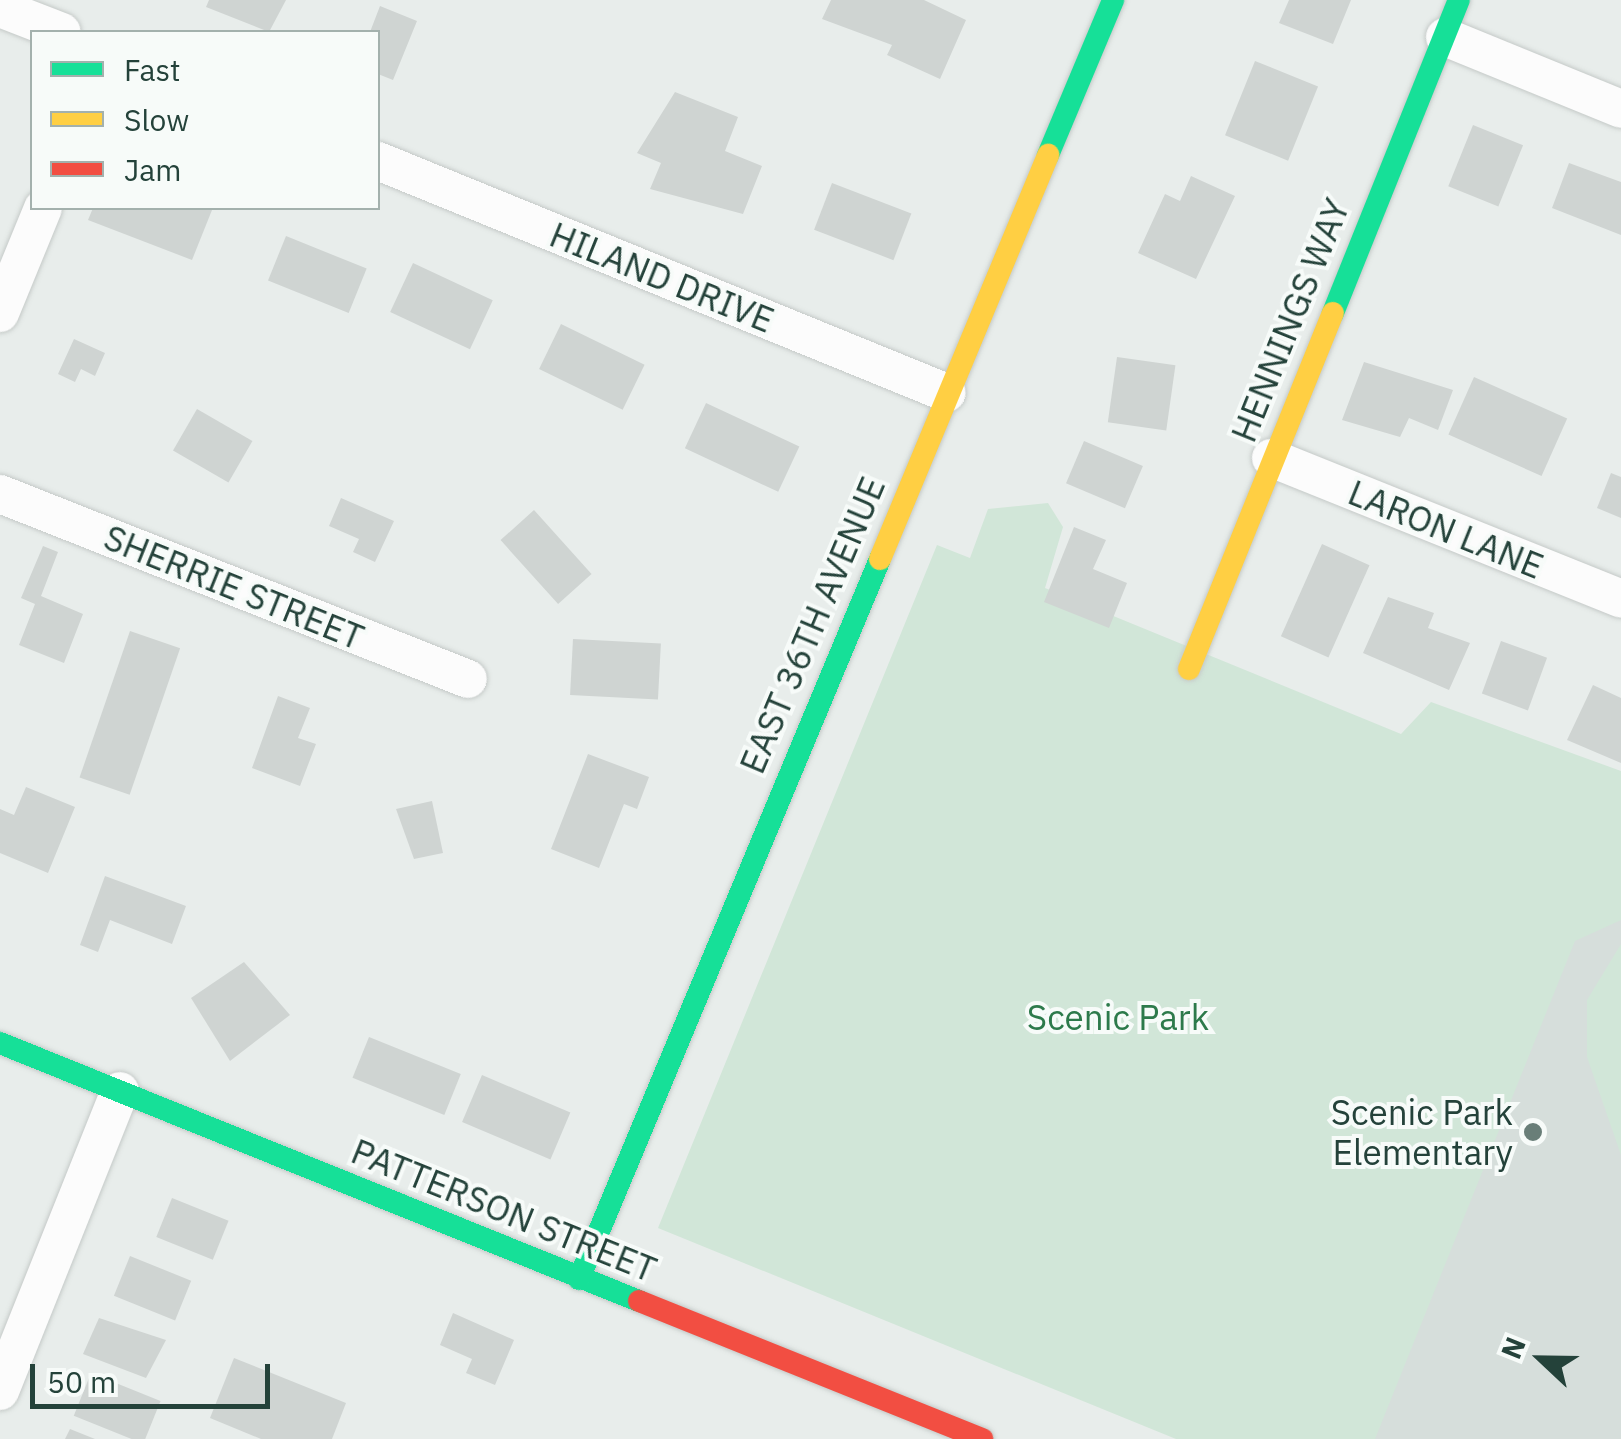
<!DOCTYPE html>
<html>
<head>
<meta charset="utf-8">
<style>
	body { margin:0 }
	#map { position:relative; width:1621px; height:1439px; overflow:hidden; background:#e8edeb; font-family:"IBM Plex Sans",sans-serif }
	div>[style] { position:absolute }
	.built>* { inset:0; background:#d6dedb }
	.green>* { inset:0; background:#d1e6d8 }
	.building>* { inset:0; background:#cfd4d2; transform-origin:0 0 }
	.roads { filter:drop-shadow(0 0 2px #c5cac8) drop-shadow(0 0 2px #c5cac8) }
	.street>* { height:38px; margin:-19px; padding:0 19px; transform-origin:19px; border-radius:19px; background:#fcfcfc }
	.fast>* { height:22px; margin:-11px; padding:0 11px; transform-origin:11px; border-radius:11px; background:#16e098 }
	.slow>* { height:22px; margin:-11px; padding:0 11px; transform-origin:11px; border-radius:11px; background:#ffcf43 }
	.jam>* { height:22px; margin:-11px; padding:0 11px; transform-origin:11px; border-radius:11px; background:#f24e42 }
	.dots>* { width:28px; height:28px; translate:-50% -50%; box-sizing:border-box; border:5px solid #f7fbf9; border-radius:50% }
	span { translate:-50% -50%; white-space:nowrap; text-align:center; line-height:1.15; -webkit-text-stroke:8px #f7fbf9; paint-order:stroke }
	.street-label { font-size:35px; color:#24423a }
	.park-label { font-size:35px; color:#2d7a4b }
	.poi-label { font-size:35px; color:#24423a }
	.right { translate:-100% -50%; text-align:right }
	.legend { position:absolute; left:30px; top:30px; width:350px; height:180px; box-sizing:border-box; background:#f7fbf9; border:2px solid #a3b1ad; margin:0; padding:12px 18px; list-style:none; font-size:30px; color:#24423a }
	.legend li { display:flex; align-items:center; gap:20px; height:50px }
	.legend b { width:50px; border:2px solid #a3b1ad }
	.north { position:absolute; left:1491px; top:1309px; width:100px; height:100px; -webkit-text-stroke:8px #f7fbf9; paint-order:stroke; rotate:292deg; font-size:28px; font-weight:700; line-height:40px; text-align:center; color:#24423a }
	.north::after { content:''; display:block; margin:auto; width:35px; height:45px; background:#24423a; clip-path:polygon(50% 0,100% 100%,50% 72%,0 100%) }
	.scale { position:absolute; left:30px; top:1364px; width:240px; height:45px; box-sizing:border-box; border:5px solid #24423a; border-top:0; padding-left:12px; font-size:30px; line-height:35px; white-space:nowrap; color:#24423a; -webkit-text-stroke:8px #f7fbf9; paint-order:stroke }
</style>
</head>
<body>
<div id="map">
	<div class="built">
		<div style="clip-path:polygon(1621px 825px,1621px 1439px,1320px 1439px)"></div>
	</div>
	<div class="green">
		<div style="clip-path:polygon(1048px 503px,1063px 527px,1045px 588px,1401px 734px,1431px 702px,1621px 771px,1621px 920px,1575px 941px,1375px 1439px,1176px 1439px,658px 1228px,937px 545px,970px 558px,988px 509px)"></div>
		<div style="clip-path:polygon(1621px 944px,1621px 1155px,1587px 1057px,1587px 1000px)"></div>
	</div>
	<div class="building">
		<div style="clip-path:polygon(209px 0,286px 0,269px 32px,206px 7px)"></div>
		<div style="clip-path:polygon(831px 0,924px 0,966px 20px,940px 79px,887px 55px,892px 45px,822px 19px)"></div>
		<div style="clip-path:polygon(1289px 0,1351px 0,1333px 44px,1279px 23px)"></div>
		<div style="clip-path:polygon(380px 6px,417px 21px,393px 80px,378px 74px,378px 32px,370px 32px)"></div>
		<div style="left:1255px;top:61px;width:68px;height:80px;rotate:22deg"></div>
		<div style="clip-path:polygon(675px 92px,738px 117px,725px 151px,762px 166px,743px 214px,650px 189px,661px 163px,637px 153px)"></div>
		<div style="left:1473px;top:125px;width:54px;height:66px;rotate:22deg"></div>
		<div style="clip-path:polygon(1569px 163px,1621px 182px,1621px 235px,1552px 208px)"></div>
		<div style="clip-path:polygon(1191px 176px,1235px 196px,1196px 279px,1138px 253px,1165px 194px,1180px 201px)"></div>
		<div style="left:832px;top:183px;width:85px;height:50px;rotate:21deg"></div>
		<div style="clip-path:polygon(93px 208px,204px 208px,212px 210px,192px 260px,88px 220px)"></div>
		<div style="left:286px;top:236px;width:87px;height:48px;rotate:22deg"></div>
		<div style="left:413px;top:263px;width:88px;height:54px;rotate:25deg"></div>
		<div style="left:561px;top:324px;width:93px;height:50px;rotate:26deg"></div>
		<div style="clip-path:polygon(74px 339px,105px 353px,95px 376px,81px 369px,75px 382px,58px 374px)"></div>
		<div style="left:1117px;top:357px;width:59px;height:66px;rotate:8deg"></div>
		<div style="clip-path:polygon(1364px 362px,1453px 390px,1438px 430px,1409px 418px,1400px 437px,1342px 420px)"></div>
		<div style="left:1474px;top:377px;width:102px;height:63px;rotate:24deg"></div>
		<div style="left:706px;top:403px;width:103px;height:50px;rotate:25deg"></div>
		<div style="left:197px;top:409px;width:64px;height:48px;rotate:30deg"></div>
		<div style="left:1084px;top:441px;width:64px;height:46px;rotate:23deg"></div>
		<div style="clip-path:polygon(1611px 473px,1621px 477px,1621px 518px,1597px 508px)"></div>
		<div style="clip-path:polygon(341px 498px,394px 521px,375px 562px,353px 552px,359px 539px,329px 526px)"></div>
		<div style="left:534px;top:510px;width:86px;height:45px;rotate:48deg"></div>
		<div style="clip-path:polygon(1074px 527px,1106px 540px,1093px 569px,1127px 583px,1109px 628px,1044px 602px)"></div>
		<div style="left:1322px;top:544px;width:52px;height:101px;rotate:24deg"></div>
		<div style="clip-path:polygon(43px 546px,58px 552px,41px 596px,83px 614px,64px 663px,19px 645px,35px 604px,21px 598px)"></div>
		<div style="clip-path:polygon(1388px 597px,1434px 613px,1428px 628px,1470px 643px,1449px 690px,1363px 653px)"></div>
		<div style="left:130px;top:631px;width:53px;height:155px;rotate:19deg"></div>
		<div style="left:573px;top:639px;width:88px;height:56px;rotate:3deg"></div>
		<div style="left:1501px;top:641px;width:49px;height:56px;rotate:20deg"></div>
		<div style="clip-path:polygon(1593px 685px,1621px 698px,1621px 763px,1567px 740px)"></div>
		<div style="clip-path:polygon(278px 696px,310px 708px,298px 738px,316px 744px,300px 786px,252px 768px)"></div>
		<div style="clip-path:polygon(588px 754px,649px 777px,637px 809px,624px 804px,599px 868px,551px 849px)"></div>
		<div style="clip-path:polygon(26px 787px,75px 807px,48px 873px,0 853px,0 809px,14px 815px)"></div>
		<div style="clip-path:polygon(432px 801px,443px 853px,414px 859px,396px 809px)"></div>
		<div style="clip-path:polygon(105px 876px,186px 906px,172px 944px,110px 920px,98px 952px,80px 945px)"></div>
		<div style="clip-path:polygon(244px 962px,290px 1015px,230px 1061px,191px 998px)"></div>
		<div style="left:369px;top:1037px;width:99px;height:44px;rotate:22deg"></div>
		<div style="left:482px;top:1075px;width:96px;height:51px;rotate:23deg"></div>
		<div style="left:172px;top:1198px;width:61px;height:42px;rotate:22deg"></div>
		<div style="left:130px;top:1256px;width:66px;height:43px;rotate:22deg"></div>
		<div style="clip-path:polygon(453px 1313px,514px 1340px,495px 1385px,466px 1373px,472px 1359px,440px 1345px)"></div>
		<div style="clip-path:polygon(99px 1318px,166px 1340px,146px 1378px,83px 1354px)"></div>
		<div style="clip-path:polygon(234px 1358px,346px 1403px,332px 1439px,261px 1439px,210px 1418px)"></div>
		<div style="left:91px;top:1373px;width:75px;height:46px;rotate:22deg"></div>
		<div style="clip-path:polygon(70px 1429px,95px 1439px,65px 1439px)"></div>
	</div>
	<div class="roads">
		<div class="street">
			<div style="left:0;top:8px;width:66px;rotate:21.2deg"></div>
			<div style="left:1445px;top:37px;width:190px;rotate:22.2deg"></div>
			<div style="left:378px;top:161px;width:614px;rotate:22.18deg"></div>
			<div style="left:0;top:313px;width:113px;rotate:-67.7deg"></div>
			<div style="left:1271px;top:458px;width:377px;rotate:21.9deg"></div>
			<div style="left:0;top:494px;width:503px;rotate:21.57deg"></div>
			<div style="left:0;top:1391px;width:323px;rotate:-68.2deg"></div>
		</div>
		<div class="fast">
			<div style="left:1048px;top:155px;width:168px;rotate:-67.2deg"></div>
			<div style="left:1333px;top:313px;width:337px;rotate:-68.1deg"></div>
			<div style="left:0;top:1043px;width:689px;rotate:21.99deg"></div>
			<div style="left:579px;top:1279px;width:780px;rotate:-67.31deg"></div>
		</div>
		<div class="slow">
			<div style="left:880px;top:559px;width:438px;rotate:-67.4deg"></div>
			<div style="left:1189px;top:669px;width:384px;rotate:-68deg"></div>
		</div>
		<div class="jam">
			<div style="left:639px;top:1301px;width:370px;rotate:21.9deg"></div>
		</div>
	</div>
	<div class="dots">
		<div style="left:1533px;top:1132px;background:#697e78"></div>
	</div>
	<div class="street-label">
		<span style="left:662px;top:277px;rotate:22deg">HILAND DRIVE</span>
		<span style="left:1290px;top:320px;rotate:-68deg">HENNINGS WAY</span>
		<span style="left:1446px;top:529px;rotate:22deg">LARON LANE</span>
		<span style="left:234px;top:587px;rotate:22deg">SHERRIE STREET</span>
		<span style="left:812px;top:625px;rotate:-67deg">EAST 36TH AVENUE</span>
		<span style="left:504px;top:1210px;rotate:22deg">PATTERSON STREET</span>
	</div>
	<div class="park-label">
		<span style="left:1118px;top:1017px">Scenic Park</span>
	</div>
	<div class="poi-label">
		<span class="right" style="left:1513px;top:1132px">Scenic Park<br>Elementary</span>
	</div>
	<ul class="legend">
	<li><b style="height:12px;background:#16e098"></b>Fast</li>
	<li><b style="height:12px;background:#ffcf43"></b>Slow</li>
	<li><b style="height:12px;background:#f24e42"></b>Jam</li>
	</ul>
	<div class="north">N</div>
	<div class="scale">50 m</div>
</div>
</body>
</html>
